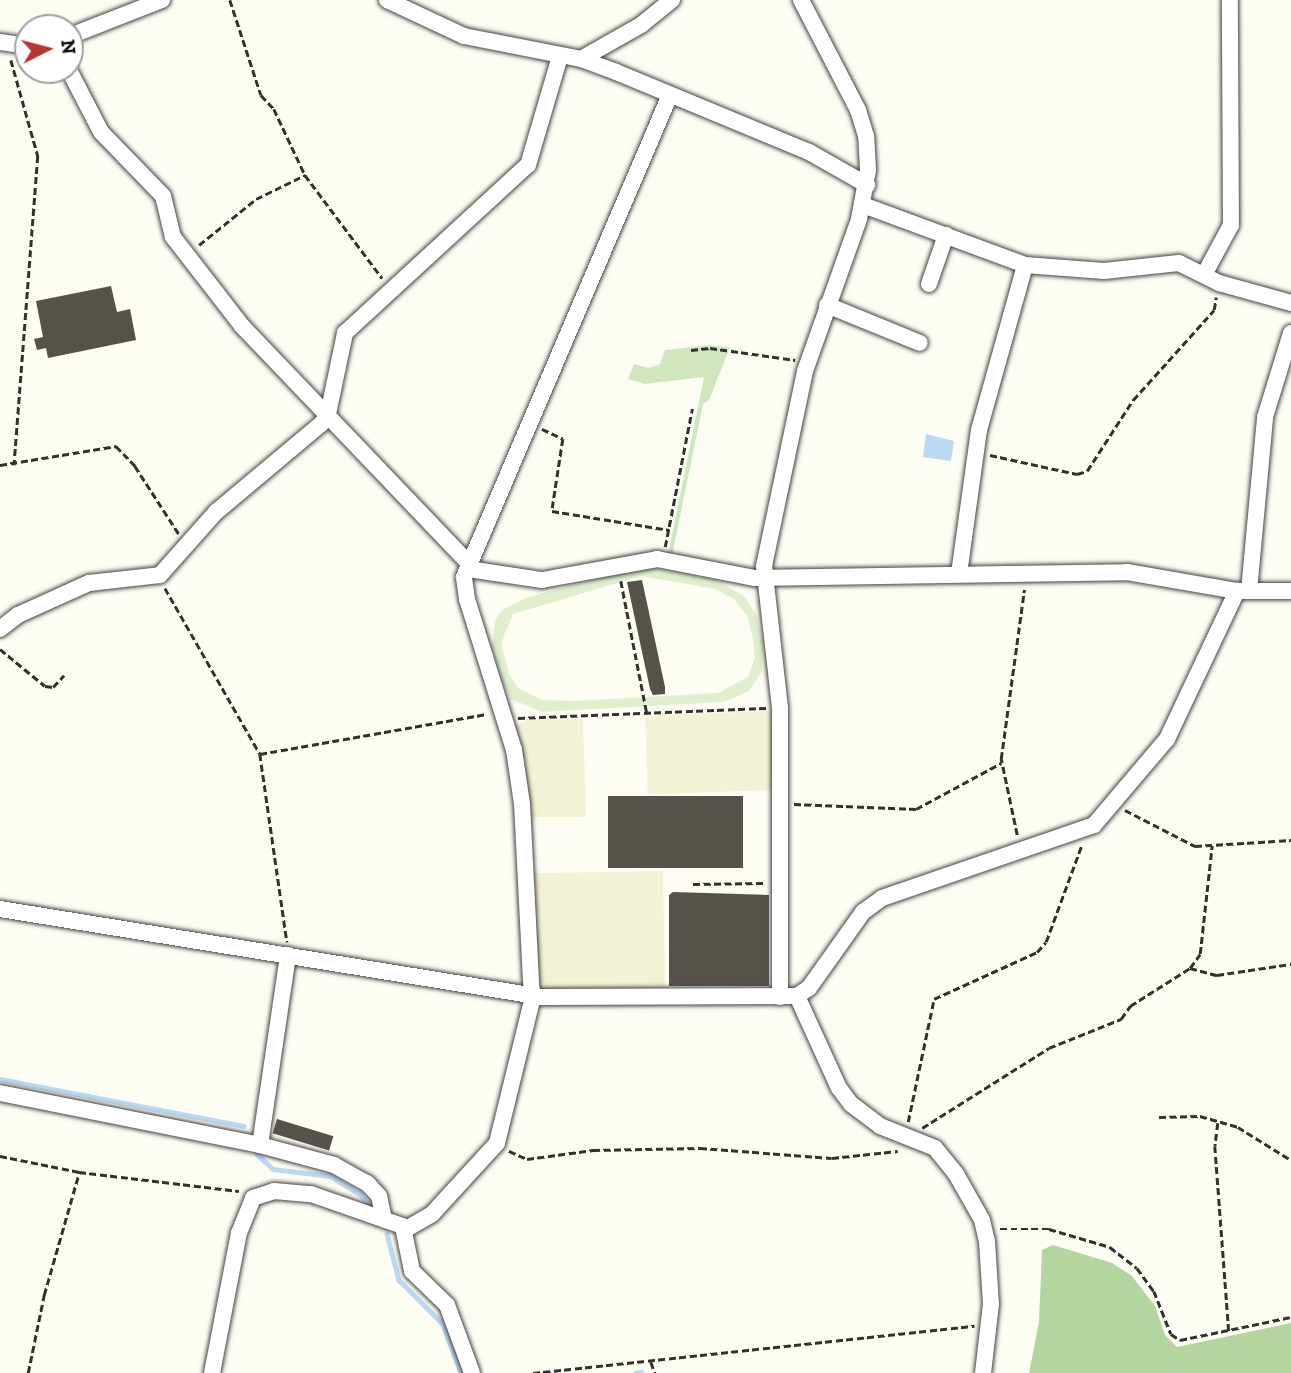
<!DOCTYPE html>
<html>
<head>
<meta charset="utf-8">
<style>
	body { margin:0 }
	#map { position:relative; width:1291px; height:1373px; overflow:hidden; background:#fefdf3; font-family:"Zilla Slab",serif }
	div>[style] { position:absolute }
	.farmland>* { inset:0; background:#f3f2d4; transform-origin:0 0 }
	.green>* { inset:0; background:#d0e7be }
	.forest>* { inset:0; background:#b3d69e }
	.pitch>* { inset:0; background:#e1efcf }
	.water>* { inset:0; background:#bbd9f2 }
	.stream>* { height:4.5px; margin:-2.25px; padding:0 2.25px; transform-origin:2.25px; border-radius:2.25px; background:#bbd9f2 }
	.building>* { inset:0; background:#57514c; transform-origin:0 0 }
	.path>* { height:2.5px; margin-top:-1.25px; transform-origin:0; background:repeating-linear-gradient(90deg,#313131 0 7px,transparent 0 10.5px) }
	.roads { filter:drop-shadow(0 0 2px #424242) drop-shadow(0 0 2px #424242) }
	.minor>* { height:16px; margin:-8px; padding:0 8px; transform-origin:8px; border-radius:8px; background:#fff }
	span { translate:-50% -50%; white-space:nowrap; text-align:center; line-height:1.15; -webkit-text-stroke:7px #fff; paint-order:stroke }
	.north { position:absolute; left:14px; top:14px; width:70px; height:70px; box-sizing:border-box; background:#fff; border:2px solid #9f9f9f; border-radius:50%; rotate:84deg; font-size:19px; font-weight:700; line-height:28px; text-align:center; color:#0f0f0f }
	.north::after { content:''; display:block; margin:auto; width:24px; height:32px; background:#b63531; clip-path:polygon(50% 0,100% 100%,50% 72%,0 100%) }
</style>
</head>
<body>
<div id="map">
	<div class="farmland">
		<div style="left:772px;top:711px;width:79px;height:127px;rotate:88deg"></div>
		<div style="clip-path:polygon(583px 719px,586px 817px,530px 817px,512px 727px,527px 720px)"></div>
		<div style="left:663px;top:871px;width:122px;height:131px;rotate:89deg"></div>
	</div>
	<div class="green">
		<div style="clip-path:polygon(709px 345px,730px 347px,709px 400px,703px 404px,672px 556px,668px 555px,704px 377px,645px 384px,628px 379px,634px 364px,649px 368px,660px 364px,665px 350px)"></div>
	</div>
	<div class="forest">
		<div style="clip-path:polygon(1053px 1245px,1112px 1263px,1132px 1276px,1155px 1306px,1165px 1335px,1177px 1347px,1291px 1323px,1291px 1373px,1029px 1373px,1039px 1322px,1042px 1250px)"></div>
	</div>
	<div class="pitch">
		<div style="clip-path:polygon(evenodd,642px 566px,716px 580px,744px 596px,757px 616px,763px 643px,762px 671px,749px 691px,724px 702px,542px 712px,511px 699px,500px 677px,492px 645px,495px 621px,502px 610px,526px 598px,642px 566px,641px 576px,715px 589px,734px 599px,748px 617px,753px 639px,755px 658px,748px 677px,718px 693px,574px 701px,542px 700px,518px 688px,509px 674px,501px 643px,513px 614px,641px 576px)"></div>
	</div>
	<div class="water">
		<div style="clip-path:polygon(926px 434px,954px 441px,951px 461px,923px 457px)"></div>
	</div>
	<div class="stream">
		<div style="left:0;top:1079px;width:248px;rotate:10.9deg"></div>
		<div style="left:257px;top:1154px;width:22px;rotate:43deg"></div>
		<div style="left:273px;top:1169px;width:57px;rotate:7deg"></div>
		<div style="left:330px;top:1176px;width:35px;rotate:31deg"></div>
		<div style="left:360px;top:1194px;width:14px;rotate:51deg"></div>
		<div style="left:387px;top:1234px;width:48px;rotate:75.4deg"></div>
		<div style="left:399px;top:1280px;width:62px;rotate:45deg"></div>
		<div style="left:443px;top:1324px;width:52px;rotate:69.8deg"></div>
		<div style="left:635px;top:1373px;width:6px;rotate:-9deg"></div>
	</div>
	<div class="building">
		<div style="clip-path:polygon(111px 286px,117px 312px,130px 309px,136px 340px,48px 358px,46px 348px,37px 350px,34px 339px,43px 337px,36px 301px)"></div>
		<div style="clip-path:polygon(642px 580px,665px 687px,665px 694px,653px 695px,650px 689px,627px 582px)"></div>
		<div style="left:608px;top:796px;width:135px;height:72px"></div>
		<div style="clip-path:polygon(673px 892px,769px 895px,769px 986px,669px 986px,669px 895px)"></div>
		<div style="left:277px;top:1119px;width:59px;height:15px;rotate:17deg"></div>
	</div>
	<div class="path">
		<div style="left:230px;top:0;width:100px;rotate:71.9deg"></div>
		<div style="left:261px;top:95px;width:19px;rotate:47deg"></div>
		<div style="left:274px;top:109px;width:73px;rotate:64.8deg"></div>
		<div style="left:305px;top:175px;width:129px;rotate:53.2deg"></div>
		<div style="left:11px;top:60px;width:100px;rotate:74.3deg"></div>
		<div style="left:38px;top:156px;width:310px;rotate:94.4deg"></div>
		<div style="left:199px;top:245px;width:73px;rotate:-38.9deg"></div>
		<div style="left:256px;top:199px;width:55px;rotate:-26.1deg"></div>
		<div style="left:691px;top:350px;width:19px;rotate:-6deg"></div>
		<div style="left:710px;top:348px;width:86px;rotate:8deg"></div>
		<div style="left:542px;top:429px;width:23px;rotate:25deg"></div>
		<div style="left:563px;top:439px;width:73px;rotate:98.7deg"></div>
		<div style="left:552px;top:511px;width:119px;rotate:9.2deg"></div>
		<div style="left:990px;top:455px;width:89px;rotate:12.3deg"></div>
		<div style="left:1077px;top:474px;width:10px;rotate:-17deg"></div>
		<div style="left:1087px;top:471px;width:85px;rotate:-57.1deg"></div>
		<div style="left:1133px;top:400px;width:121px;rotate:-48deg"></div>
		<div style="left:1214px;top:310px;width:13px;rotate:-81deg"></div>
		<div style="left:0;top:465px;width:118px;rotate:-9.3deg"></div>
		<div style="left:116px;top:446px;width:28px;rotate:46deg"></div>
		<div style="left:135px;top:466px;width:81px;rotate:57.1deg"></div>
		<div style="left:665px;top:547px;width:141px;rotate:-78.9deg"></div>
		<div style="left:621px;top:581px;width:135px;rotate:78.9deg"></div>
		<div style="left:165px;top:588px;width:191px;rotate:60.2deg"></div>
		<div style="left:260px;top:754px;width:190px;rotate:81.8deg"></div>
		<div style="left:0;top:649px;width:58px;rotate:39.4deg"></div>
		<div style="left:45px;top:686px;width:8px;rotate:7deg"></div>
		<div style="left:53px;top:687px;width:16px;rotate:-47deg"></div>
		<div style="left:518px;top:718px;width:249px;rotate:-2.3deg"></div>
		<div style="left:260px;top:754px;width:230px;rotate:-10deg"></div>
		<div style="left:794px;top:804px;width:122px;rotate:2.3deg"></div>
		<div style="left:916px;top:809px;width:97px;rotate:-28.4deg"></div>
		<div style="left:1125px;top:810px;width:79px;rotate:27.2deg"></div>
		<div style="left:1195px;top:846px;width:96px;rotate:-3.6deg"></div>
		<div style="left:1017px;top:835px;width:78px;rotate:-101.9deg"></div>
		<div style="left:1001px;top:759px;width:171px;rotate:-82.2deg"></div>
		<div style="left:693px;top:884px;width:72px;rotate:-0.8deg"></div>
		<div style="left:1190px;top:968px;width:28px;rotate:15deg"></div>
		<div style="left:1217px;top:975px;width:75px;rotate:-8.5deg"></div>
		<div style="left:1159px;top:1117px;width:41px;rotate:-1.4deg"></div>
		<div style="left:1200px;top:1116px;width:40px;rotate:16deg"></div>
		<div style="left:1238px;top:1127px;width:62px;rotate:31.9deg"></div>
		<div style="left:908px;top:1122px;width:126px;rotate:-78.1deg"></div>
		<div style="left:934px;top:999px;width:113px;rotate:-24.5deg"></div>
		<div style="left:1037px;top:952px;width:13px;rotate:-48deg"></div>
		<div style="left:1046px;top:942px;width:104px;rotate:-69.8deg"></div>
		<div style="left:1218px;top:1123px;width:23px;rotate:97deg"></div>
		<div style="left:1215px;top:1146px;width:186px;rotate:85.7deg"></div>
		<div style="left:922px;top:1128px;width:150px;rotate:-32.2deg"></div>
		<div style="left:1049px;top:1048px;width:78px;rotate:-21.9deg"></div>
		<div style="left:1121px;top:1019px;width:16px;rotate:-55deg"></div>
		<div style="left:1130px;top:1006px;width:71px;rotate:-32.3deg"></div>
		<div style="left:1190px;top:968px;width:17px;rotate:-54deg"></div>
		<div style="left:1200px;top:954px;width:109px;rotate:-83.7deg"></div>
		<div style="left:509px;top:1151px;width:20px;rotate:24deg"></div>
		<div style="left:527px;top:1159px;width:67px;rotate:-7.8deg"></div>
		<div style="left:593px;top:1150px;width:107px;rotate:-1.1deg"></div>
		<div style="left:700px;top:1148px;width:132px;rotate:4.3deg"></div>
		<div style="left:832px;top:1158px;width:66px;rotate:-6.1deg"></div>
		<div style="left:0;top:1156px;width:81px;rotate:11.4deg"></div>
		<div style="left:79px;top:1172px;width:161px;rotate:6.8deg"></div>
		<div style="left:1000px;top:1229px;width:49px"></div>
		<div style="left:1049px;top:1229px;width:64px;rotate:16.4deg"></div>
		<div style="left:1110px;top:1247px;width:34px;rotate:38deg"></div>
		<div style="left:1137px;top:1268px;width:29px;rotate:54deg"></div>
		<div style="left:1154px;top:1291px;width:46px;rotate:68.4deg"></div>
		<div style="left:1171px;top:1334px;width:11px;rotate:34deg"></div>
		<div style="left:1180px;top:1340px;width:113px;rotate:-11.7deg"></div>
		<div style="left:651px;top:1362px;width:12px;rotate:70deg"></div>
		<div style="left:28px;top:1373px;width:80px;rotate:-78.4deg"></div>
		<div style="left:44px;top:1295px;width:127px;rotate:-74deg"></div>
		<div style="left:533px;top:1373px;width:444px;rotate:-6.1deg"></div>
	</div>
	<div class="roads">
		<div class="minor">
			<div style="left:387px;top:0;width:85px;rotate:25.1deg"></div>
			<div style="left:464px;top:36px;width:119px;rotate:11.1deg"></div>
			<div style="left:581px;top:59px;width:37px;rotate:20deg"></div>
			<div style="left:616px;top:72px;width:209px;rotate:22.5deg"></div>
			<div style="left:809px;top:152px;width:67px;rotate:29.6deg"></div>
			<div style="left:70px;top:36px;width:99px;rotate:-21.4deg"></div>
			<div style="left:0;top:42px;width:28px;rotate:8deg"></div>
			<div style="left:581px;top:59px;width:69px;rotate:-29.5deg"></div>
			<div style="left:641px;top:25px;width:40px;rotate:-39deg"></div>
			<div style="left:69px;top:70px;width:70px;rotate:62.7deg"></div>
			<div style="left:101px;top:132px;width:89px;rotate:45.9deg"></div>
			<div style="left:163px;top:196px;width:42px;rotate:76.3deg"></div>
			<div style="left:173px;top:237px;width:113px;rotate:52.2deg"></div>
			<div style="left:242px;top:326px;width:337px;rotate:46.3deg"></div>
			<div style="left:475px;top:570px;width:68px;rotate:8.5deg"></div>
			<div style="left:542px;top:580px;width:117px;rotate:-10.3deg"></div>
			<div style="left:657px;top:559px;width:100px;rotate:11deg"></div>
			<div style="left:755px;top:578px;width:372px;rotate:-0.9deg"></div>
			<div style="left:1127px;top:572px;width:112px;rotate:9.8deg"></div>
			<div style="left:1237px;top:591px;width:54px"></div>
			<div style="left:863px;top:205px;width:173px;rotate:20.3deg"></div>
			<div style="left:1025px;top:265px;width:79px;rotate:4.3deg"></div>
			<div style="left:1104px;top:271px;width:75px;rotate:-6.1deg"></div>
			<div style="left:1179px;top:263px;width:45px;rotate:26.6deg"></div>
			<div style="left:1219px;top:283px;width:75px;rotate:15.5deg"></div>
			<div style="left:1205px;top:273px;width:55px;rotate:-61.6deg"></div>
			<div style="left:1231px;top:225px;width:225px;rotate:-90.3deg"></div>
			<div style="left:929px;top:284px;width:52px;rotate:-70.9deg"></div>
			<div style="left:827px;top:305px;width:100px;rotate:22.2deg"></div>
			<div style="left:959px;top:574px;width:145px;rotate:-82.1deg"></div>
			<div style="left:979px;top:430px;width:171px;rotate:-74.4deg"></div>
			<div style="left:1249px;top:591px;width:175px;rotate:-84.7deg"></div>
			<div style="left:1265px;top:417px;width:88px;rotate:-72.8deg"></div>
			<div style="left:0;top:629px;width:23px;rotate:-38deg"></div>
			<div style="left:18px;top:615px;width:78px;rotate:-24.3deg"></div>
			<div style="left:89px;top:583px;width:71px;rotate:-6.4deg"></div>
			<div style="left:160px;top:575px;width:84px;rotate:-48.4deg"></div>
			<div style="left:216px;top:512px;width:138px;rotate:-40deg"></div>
			<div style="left:322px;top:423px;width:11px;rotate:-56deg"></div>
			<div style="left:328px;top:414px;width:83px;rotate:-78.1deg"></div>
			<div style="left:345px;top:333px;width:248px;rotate:-42.6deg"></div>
			<div style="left:528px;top:165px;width:114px;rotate:-73.6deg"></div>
			<div style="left:0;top:909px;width:549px;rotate:9.22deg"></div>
			<div style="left:542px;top:997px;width:255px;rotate:-0.2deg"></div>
			<div style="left:797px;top:996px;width:14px;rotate:-34deg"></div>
			<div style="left:809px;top:988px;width:93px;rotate:-54.6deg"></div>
			<div style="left:863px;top:912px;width:24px;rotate:-36deg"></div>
			<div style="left:882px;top:898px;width:224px;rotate:-19deg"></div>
			<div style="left:1094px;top:825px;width:113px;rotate:-49.7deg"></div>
			<div style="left:1167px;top:739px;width:164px;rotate:-64.7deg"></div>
			<div style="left:797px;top:996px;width:101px;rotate:65.5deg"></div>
			<div style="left:839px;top:1088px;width:20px;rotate:53deg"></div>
			<div style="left:851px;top:1104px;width:36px;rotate:37deg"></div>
			<div style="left:880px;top:1126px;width:59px;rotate:21.8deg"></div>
			<div style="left:935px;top:1148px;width:33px;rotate:51deg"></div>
			<div style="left:956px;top:1174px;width:53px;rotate:60.5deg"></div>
			<div style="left:982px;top:1220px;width:22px;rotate:77deg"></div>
			<div style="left:987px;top:1241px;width:63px;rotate:86.4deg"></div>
			<div style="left:991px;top:1304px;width:69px;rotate:96.6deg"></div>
			<div style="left:780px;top:997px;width:289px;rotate:-90deg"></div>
			<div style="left:780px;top:708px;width:143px;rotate:-96.4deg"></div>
			<div style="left:764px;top:566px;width:199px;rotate:-78.1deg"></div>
			<div style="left:805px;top:371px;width:161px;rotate:-70.4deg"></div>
			<div style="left:859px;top:219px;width:50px;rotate:-79.6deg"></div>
			<div style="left:868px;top:170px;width:34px;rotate:-93deg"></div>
			<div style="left:866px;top:136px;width:27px;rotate:-107deg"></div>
			<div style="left:858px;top:110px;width:124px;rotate:-117.4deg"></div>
			<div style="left:0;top:1093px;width:265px;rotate:11.3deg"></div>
			<div style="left:260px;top:1145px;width:77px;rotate:15.1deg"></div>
			<div style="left:334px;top:1165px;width:38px;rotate:29deg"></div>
			<div style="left:367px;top:1183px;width:18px;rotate:47deg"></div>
			<div style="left:379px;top:1196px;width:24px;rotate:78deg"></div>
			<div style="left:260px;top:1145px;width:192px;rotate:-81.6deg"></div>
			<div style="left:403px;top:1227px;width:45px;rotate:78.4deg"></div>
			<div style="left:412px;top:1271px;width:49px;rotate:44.2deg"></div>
			<div style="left:447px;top:1305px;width:72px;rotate:69.8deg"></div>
			<div style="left:212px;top:1373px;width:143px;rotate:-79.1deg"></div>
			<div style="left:239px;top:1233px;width:38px;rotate:-68deg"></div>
			<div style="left:253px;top:1198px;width:22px;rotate:-18deg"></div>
			<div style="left:274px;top:1191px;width:37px;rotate:5deg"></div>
			<div style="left:311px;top:1194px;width:103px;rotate:19.3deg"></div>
			<div style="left:408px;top:1228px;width:28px;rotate:-30deg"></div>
			<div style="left:432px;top:1214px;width:96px;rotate:-47.5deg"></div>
			<div style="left:497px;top:1143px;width:146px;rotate:-76.2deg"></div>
			<div style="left:532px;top:1001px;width:197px;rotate:-92.9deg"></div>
			<div style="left:522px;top:804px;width:55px;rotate:-98.4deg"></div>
			<div style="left:514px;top:750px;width:158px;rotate:-107.3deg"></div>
			<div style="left:467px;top:599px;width:22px;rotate:-98deg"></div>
			<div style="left:464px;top:577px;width:524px;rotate:-66.86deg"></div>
		</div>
	</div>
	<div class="north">N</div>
</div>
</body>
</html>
